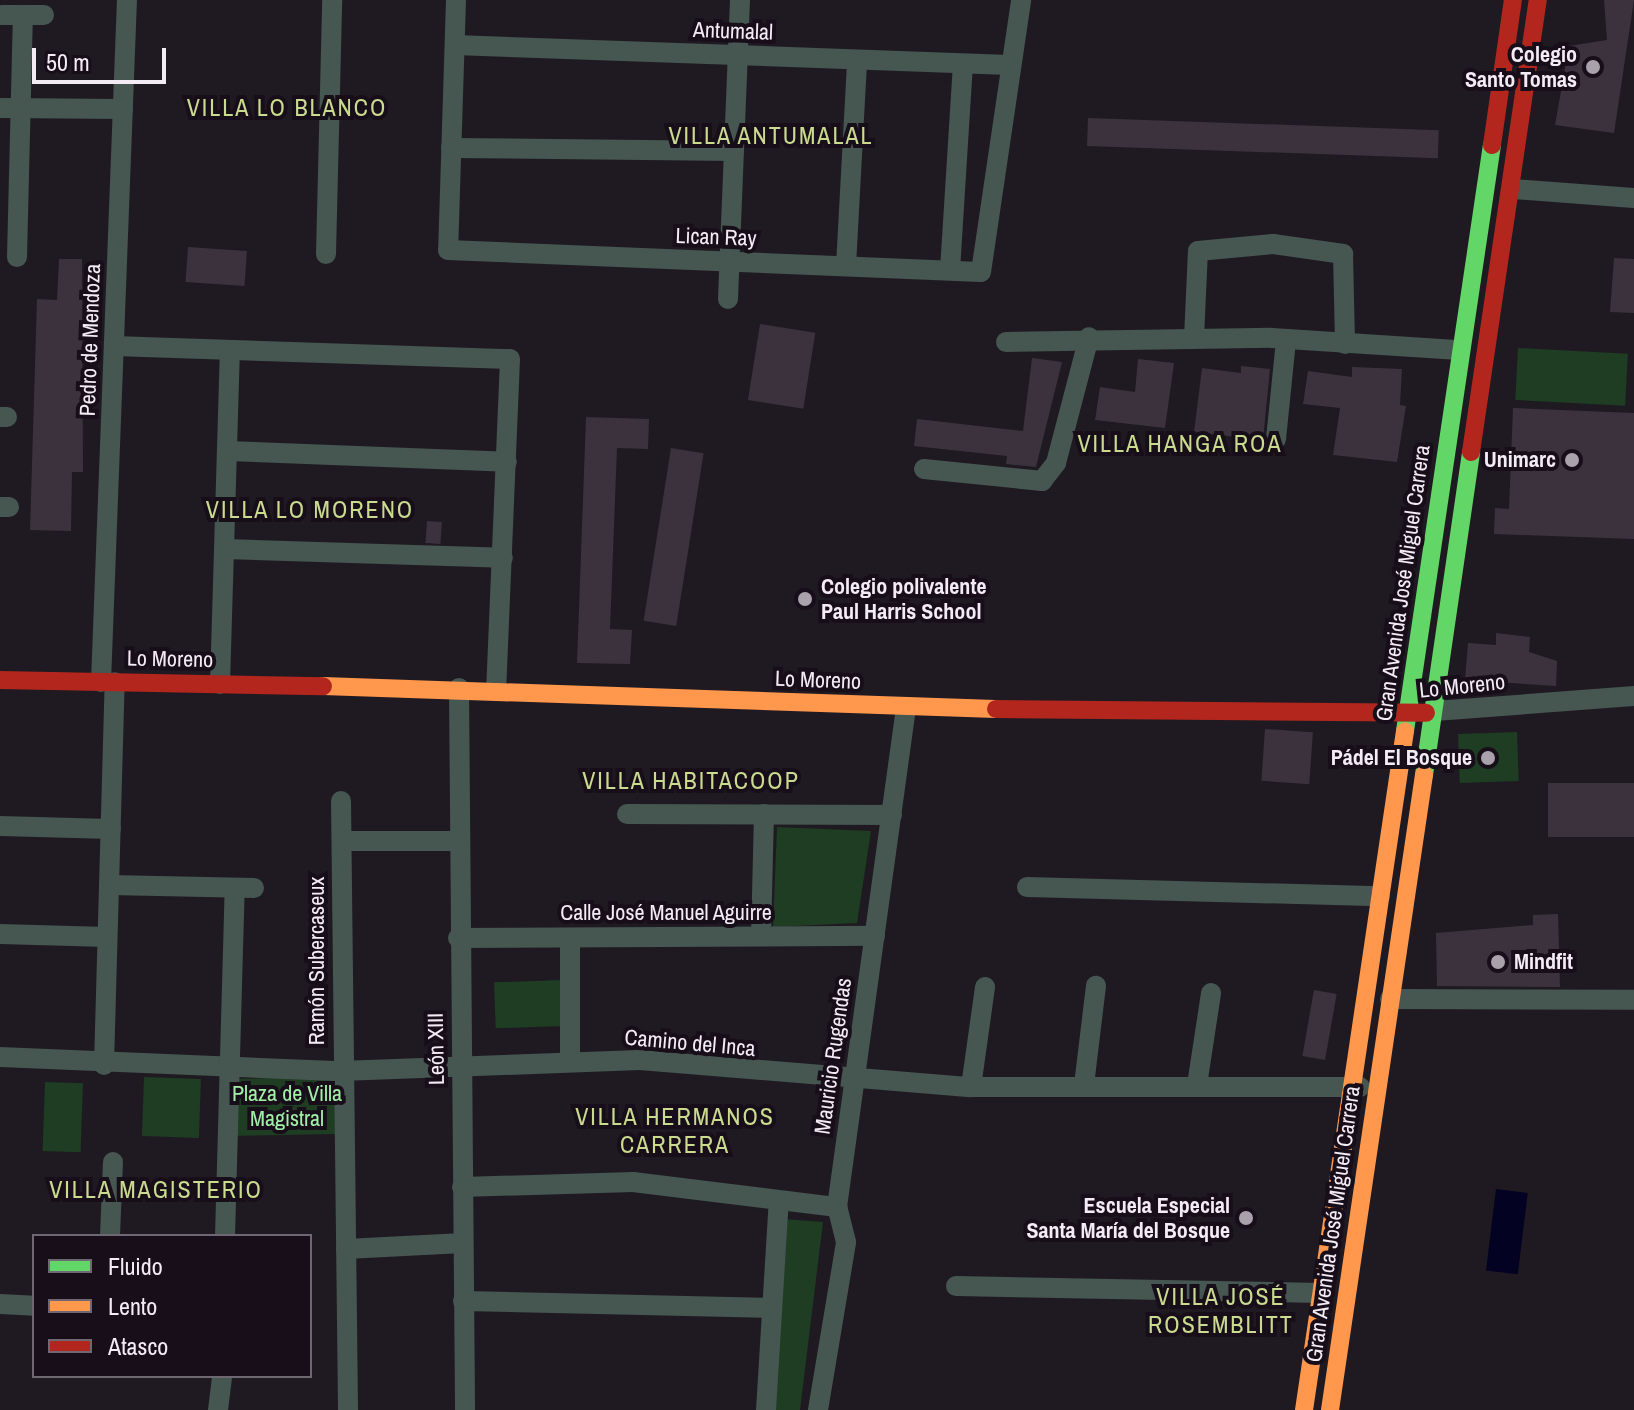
<!DOCTYPE html>
<html>
<head>
<meta charset="utf-8">
<style>
	body { margin:0 }
	#map { position:relative; width:1634px; height:1410px; overflow:hidden; background:#1f1a21; font-family:"Archivo Narrow",sans-serif }
	div>[style] { position:absolute }
	.green>* { inset:0; background:#1e3d22; transform-origin:0 0 }
	.water>* { inset:0; background:#030223; transform-origin:0 0 }
	.building>* { inset:0; background:#3b323e; transform-origin:0 0 }
	.street>* { height:20px; margin:-10px; padding:0 10px; transform-origin:10px; border-radius:10px; background:#465651 }
	.fast>* { height:18px; margin:-9px; padding:0 9px; transform-origin:9px; border-radius:9px; background:#63d668 }
	.slow>* { height:18px; margin:-9px; padding:0 9px; transform-origin:9px; border-radius:9px; background:#ff974d }
	.jam>* { height:18px; margin:-9px; padding:0 9px; transform-origin:9px; border-radius:9px; background:#b3261e }
	.dots>* { width:22px; height:22px; translate:-50% -50%; box-sizing:border-box; border:4px solid #170e1a; border-radius:50% }
	span { translate:-50% -50%; white-space:nowrap; text-align:center; line-height:1.15; -webkit-text-stroke:8px #170e1a; paint-order:stroke }
	.street-label { font-size:22px; color:#f3ecf5 }
	.poi-label { font-size:22px; color:#f3ecf5; font-weight:700 }
	.right { translate:-100% -50%; text-align:right }
	.left { translate:0 -50%; text-align:left }
	.park-label { font-size:22px; color:#a2f0a8 }
	.neighbourhood-label { font-size:24px; color:#cadb8f; letter-spacing:2px }
	.legend { position:absolute; left:32px; top:1234px; width:280px; height:144px; box-sizing:border-box; background:#170e1a; border:2px solid #6f6772; margin:0; padding:10px 14px; list-style:none; font-size:24px; color:#f3ecf5 }
	.legend li { display:flex; align-items:center; gap:16px; height:40px }
	.legend b { width:40px; border:2px solid #6f6772 }
	.scale { position:absolute; left:32px; top:48px; width:134px; height:36px; box-sizing:border-box; border:4px solid #f3ecf5; border-top:0; padding-left:10px; font-size:24px; line-height:28px; white-space:nowrap; color:#f3ecf5; -webkit-text-stroke:6px #170e1a; paint-order:stroke }
</style>
</head>
<body>
<div id="map">
	<div class="green">
		<div style="left:1518px;top:348px;width:110px;height:52px;rotate:3deg"></div>
		<div style="left:1517px;top:732px;width:49px;height:59px;rotate:88deg"></div>
		<div style="clip-path:polygon(777px 827px,871px 831px,857px 923px,773px 927px)"></div>
		<div style="left:562px;top:980px;width:46px;height:68px;rotate:88deg"></div>
		<div style="left:144px;top:1077px;width:57px;height:59px;rotate:2deg"></div>
		<div style="left:337px;top:1077px;width:57px;height:101px;rotate:89deg"></div>
		<div style="left:45px;top:1082px;width:38px;height:69px;rotate:2deg"></div>
		<div style="clip-path:polygon(783px 1219px,823px 1222px,800px 1410px,773px 1410px)"></div>
	</div>
	<div class="water">
		<div style="left:1496px;top:1189px;width:32px;height:82px;rotate:7deg"></div>
	</div>
	<div class="building">
		<div style="clip-path:polygon(1604px 0,1634px 0,1614px 133px,1555px 125px,1569px 46px,1607px 40px)"></div>
		<div style="left:1088px;top:118px;width:351px;height:28px;rotate:2deg"></div>
		<div style="left:188px;top:247px;width:59px;height:35px;rotate:4deg"></div>
		<div style="clip-path:polygon(1614px 258px,1634px 259px,1634px 313px,1610px 312px)"></div>
		<div style="clip-path:polygon(59px 259px,82px 259px,83px 472px,72px 472px,71px 531px,30px 530px,37px 299px,57px 300px)"></div>
		<div style="left:760px;top:324px;width:56px;height:77px;rotate:9deg"></div>
		<div style="clip-path:polygon(1032px 358px,1062px 362px,1036px 467px,1006px 464px,1007px 456px,914px 446px,917px 419px,1023px 431px)"></div>
		<div style="clip-path:polygon(1138px 359px,1174px 363px,1165px 428px,1095px 420px,1100px 387px,1135px 392px)"></div>
		<div style="clip-path:polygon(1241px 366px,1270px 369px,1263px 440px,1194px 432px,1202px 368px,1241px 373px)"></div>
		<div style="clip-path:polygon(1352px 367px,1402px 369px,1400px 405px,1406px 406px,1397px 462px,1333px 455px,1340px 408px,1303px 404px,1308px 371px,1352px 377px)"></div>
		<div style="clip-path:polygon(1513px 408px,1634px 413px,1634px 539px,1494px 534px,1495px 508px,1509px 509px)"></div>
		<div style="clip-path:polygon(586px 417px,649px 419px,648px 449px,617px 448px,610px 629px,632px 630px,630px 664px,577px 663px)"></div>
		<div style="left:671px;top:448px;width:33px;height:175px;rotate:9deg"></div>
		<div style="left:427px;top:521px;width:15px;height:22px;rotate:4deg"></div>
		<div style="clip-path:polygon(1496px 633px,1530px 637px,1529px 652px,1557px 661px,1556px 686px,1465px 680px,1468px 643px,1496px 645px)"></div>
		<div style="left:1265px;top:729px;width:48px;height:52px;rotate:4deg"></div>
		<div style="left:1634px;top:783px;width:54px;height:86px;rotate:90deg"></div>
		<div style="clip-path:polygon(1558px 914px,1560px 987px,1437px 986px,1436px 933px,1533px 925px,1533px 915px)"></div>
		<div style="left:1314px;top:990px;width:23px;height:67px;rotate:10deg"></div>
	</div>
	<div class="street">
		<div style="left:456px;top:0;width:250px;rotate:91.8deg"></div>
		<div style="left:448px;top:250px;width:533px;rotate:2.36deg"></div>
		<div style="left:981px;top:272px;width:275px;rotate:-81.6deg"></div>
		<div style="left:2px;top:15px;width:42px"></div>
		<div style="left:455px;top:45px;width:555px;rotate:2.06deg"></div>
		<div style="left:0;top:108px;width:123px;rotate:0.5deg"></div>
		<div style="left:451px;top:148px;width:283px;rotate:0.6deg"></div>
		<div style="left:1513px;top:189px;width:121px;rotate:4.3deg"></div>
		<div style="left:326px;top:254px;width:254px;rotate:-88.6deg"></div>
		<div style="left:17px;top:257px;width:242px;rotate:-88.6deg"></div>
		<div style="left:846px;top:266px;width:206px;rotate:-86.9deg"></div>
		<div style="left:950px;top:270px;width:206px;rotate:-86.4deg"></div>
		<div style="left:728px;top:299px;width:299px;rotate:-87.7deg"></div>
		<div style="left:1194px;top:338px;width:87px;rotate:-87.4deg"></div>
		<div style="left:1198px;top:251px;width:75px;rotate:-5.3deg"></div>
		<div style="left:1273px;top:244px;width:71px;rotate:8.1deg"></div>
		<div style="left:1343px;top:254px;width:90px;rotate:88.7deg"></div>
		<div style="left:1006px;top:342px;width:266px;rotate:-0.9deg"></div>
		<div style="left:1272px;top:338px;width:188px;rotate:3.7deg"></div>
		<div style="left:114px;top:346px;width:396px;rotate:1.9deg"></div>
		<div style="left:510px;top:359px;width:332px;rotate:92.4deg"></div>
		<div style="left:0;top:417px;width:7px"></div>
		<div style="left:1276px;top:439px;width:100px;rotate:-84.2deg"></div>
		<div style="left:227px;top:451px;width:280px;rotate:2.2deg"></div>
		<div style="left:924px;top:469px;width:119px;rotate:5.8deg"></div>
		<div style="left:1042px;top:481px;width:23px;rotate:-52deg"></div>
		<div style="left:1056px;top:463px;width:130px;rotate:-75.3deg"></div>
		<div style="left:0;top:507px;width:9px"></div>
		<div style="left:224px;top:549px;width:279px;rotate:1.8deg"></div>
		<div style="left:101px;top:682px;width:682px;rotate:-87.82deg"></div>
		<div style="left:220px;top:684px;width:334px;rotate:-88.3deg"></div>
		<div style="left:459px;top:688px;width:722px;rotate:89.52deg"></div>
		<div style="left:1435px;top:711px;width:200px;rotate:-4.3deg"></div>
		<div style="left:341px;top:801px;width:609px;rotate:89.34deg"></div>
		<div style="left:627px;top:814px;width:265px;rotate:0.2deg"></div>
		<div style="left:0;top:826px;width:111px;rotate:1.5deg"></div>
		<div style="left:342px;top:841px;width:115px"></div>
		<div style="left:109px;top:885px;width:145px;rotate:1.2deg"></div>
		<div style="left:1027px;top:887px;width:353px;rotate:1.5deg"></div>
		<div style="left:0;top:934px;width:107px;rotate:1.6deg"></div>
		<div style="left:761px;top:936px;width:122px;rotate:-88.6deg"></div>
		<div style="left:458px;top:938px;width:417px;rotate:-0.3deg"></div>
		<div style="left:1390px;top:999px;width:244px;rotate:0.2deg"></div>
		<div style="left:0;top:1057px;width:341px;rotate:2.4deg"></div>
		<div style="left:341px;top:1071px;width:299px;rotate:-2.1deg"></div>
		<div style="left:640px;top:1060px;width:332px;rotate:4.7deg"></div>
		<div style="left:971px;top:1087px;width:389px"></div>
		<div style="left:570px;top:1061px;width:123px;rotate:-90deg"></div>
		<div style="left:104px;top:1065px;width:383px;rotate:-88.4deg"></div>
		<div style="left:1084px;top:1085px;width:100px;rotate:-83.1deg"></div>
		<div style="left:1197px;top:1085px;width:93px;rotate:-81.3deg"></div>
		<div style="left:971px;top:1087px;width:101px;rotate:-82deg"></div>
		<div style="left:462px;top:1187px;width:171px;rotate:-1.7deg"></div>
		<div style="left:633px;top:1182px;width:206px;rotate:7deg"></div>
		<div style="left:110px;top:1236px;width:74px;rotate:-87.7deg"></div>
		<div style="left:225px;top:1236px;width:348px;rotate:-88.4deg"></div>
		<div style="left:346px;top:1249px;width:117px;rotate:-2.9deg"></div>
		<div style="left:956px;top:1286px;width:367px;rotate:1.1deg"></div>
		<div style="left:463px;top:1301px;width:309px;rotate:1.3deg"></div>
		<div style="left:0;top:1304px;width:34px;rotate:3deg"></div>
		<div style="left:218px;top:1410px;width:34px;rotate:-83deg"></div>
		<div style="left:766px;top:1410px;width:210px;rotate:-86.5deg"></div>
		<div style="left:818px;top:1410px;width:170px;rotate:-80.5deg"></div>
		<div style="left:846px;top:1242px;width:36px;rotate:-104deg"></div>
		<div style="left:837px;top:1207px;width:504px;rotate:-82.13deg"></div>
	</div>
	<div class="fast">
		<div style="left:1405px;top:731px;width:592px;rotate:-81.56deg"></div>
		<div style="left:1424px;top:775px;width:326px;rotate:-81.7deg"></div>
	</div>
	<div class="slow">
		<div style="left:323px;top:686px;width:673px;rotate:1.96deg"></div>
		<div style="left:1304px;top:1410px;width:686px;rotate:-81.54deg"></div>
		<div style="left:1330px;top:1410px;width:642px;rotate:-81.58deg"></div>
	</div>
	<div class="jam">
		<div style="left:1492px;top:145px;width:147px;rotate:-81.8deg"></div>
		<div style="left:1471px;top:452px;width:457px;rotate:-81.6deg"></div>
		<div style="left:0;top:680px;width:323px;rotate:1.1deg"></div>
		<div style="left:996px;top:709px;width:430px;rotate:0.5deg"></div>
	</div>
	<div class="dots">
		<div style="left:1593px;top:67px;background:#a9a2ab"></div>
		<div style="left:1572px;top:460px;background:#a9a2ab"></div>
		<div style="left:805px;top:599px;background:#a9a2ab"></div>
		<div style="left:1488px;top:758px;background:#a9a2ab"></div>
		<div style="left:1498px;top:962px;background:#a9a2ab"></div>
		<div style="left:1246px;top:1218px;background:#a9a2ab"></div>
	</div>
	<div class="street-label">
		<span style="left:733px;top:31px;rotate:2deg">Antumalal</span>
		<span style="left:716px;top:237px;rotate:2deg">Lican Ray</span>
		<span style="left:90px;top:340px;rotate:-88deg">Pedro de Mendoza</span>
		<span style="left:1403px;top:583px;rotate:-82deg">Gran Avenida José Miguel Carrera</span>
		<span style="left:170px;top:659px;rotate:1deg">Lo Moreno</span>
		<span style="left:818px;top:680px;rotate:2deg">Lo Moreno</span>
		<span style="left:1462px;top:686px;rotate:-6deg">Lo Moreno</span>
		<span style="left:666px;top:913px">Calle José Manuel Aguirre</span>
		<span style="left:317px;top:961px;rotate:-90deg">Ramón Subercaseux</span>
		<span style="left:690px;top:1043px;rotate:5deg">Camino del Inca</span>
		<span style="left:436px;top:1049px;rotate:-91deg">León XIII</span>
		<span style="left:833px;top:1056px;rotate:-82deg">Mauricio Rugendas</span>
		<span style="left:1333px;top:1224px;rotate:-82deg">Gran Avenida José Miguel Carrera</span>
	</div>
	<div class="poi-label">
		<span class="right" style="left:1577px;top:67px">Colegio<br>Santo Tomas</span>
		<span class="right" style="left:1556px;top:460px">Unimarc</span>
		<span class="left" style="left:821px;top:599px">Colegio polivalente<br>Paul Harris School</span>
		<span class="right" style="left:1472px;top:758px">Pádel El Bosque</span>
		<span class="left" style="left:1514px;top:962px">Mindfit</span>
		<span class="right" style="left:1230px;top:1218px">Escuela Especial<br>Santa María del Bosque</span>
	</div>
	<div class="park-label">
		<span style="left:287px;top:1106px">Plaza de Villa<br>Magistral</span>
	</div>
	<div class="neighbourhood-label">
		<span style="left:287px;top:108px">VILLA LO BLANCO</span>
		<span style="left:771px;top:136px">VILLA ANTUMALAL</span>
		<span style="left:1180px;top:444px">VILLA HANGA ROA</span>
		<span style="left:310px;top:510px">VILLA LO MORENO</span>
		<span style="left:691px;top:781px">VILLA HABITACOOP</span>
		<span style="left:675px;top:1131px">VILLA HERMANOS<br>CARRERA</span>
		<span style="left:156px;top:1190px">VILLA MAGISTERIO</span>
		<span style="left:1221px;top:1311px">VILLA JOSÉ<br>ROSEMBLITT</span>
	</div>
	<ul class="legend">
	<li><b style="height:10px;background:#63d668"></b>Fluido</li>
	<li><b style="height:10px;background:#ff974d"></b>Lento</li>
	<li><b style="height:10px;background:#b3261e"></b>Atasco</li>
	</ul>
	<div class="scale">50 m</div>
</div>
</body>
</html>
